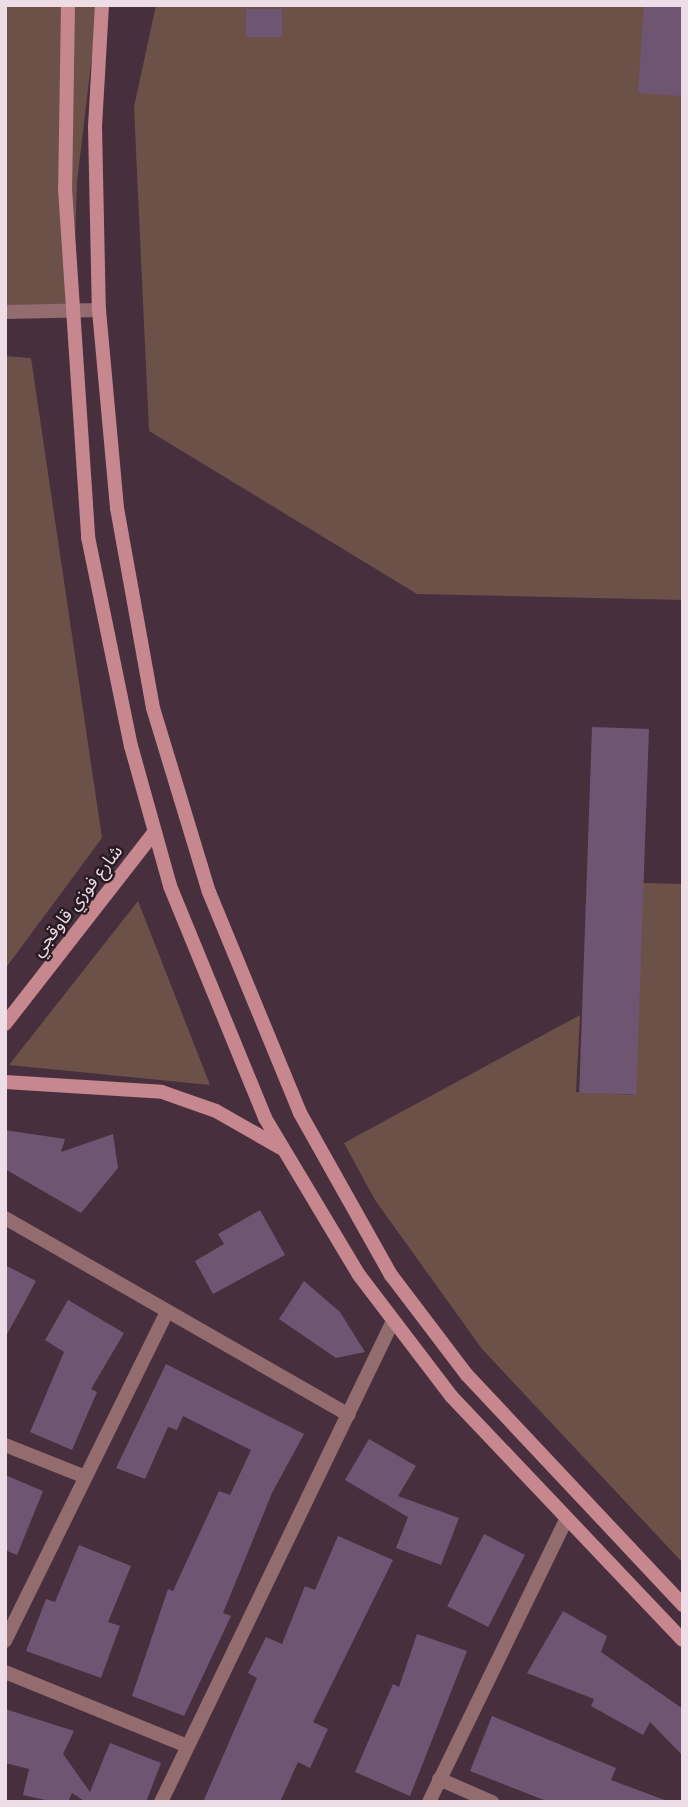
<!DOCTYPE html>
<html>
<head>
<meta charset="utf-8">
<style>
	body { margin:0 }
	#map { position:relative; width:688px; height:1807px; overflow:hidden; background:#482f3d; font-family:"Nunito Sans","Noto Sans Arabic",sans-serif }
	div>[style] { position:absolute }
	.green>* { inset:0; background:#6c5149 }
	.building>* { inset:0; background:#6e5673; transform-origin:0 0 }
	.street>* { height:14px; margin:-7px; padding:0 7px; transform-origin:7px; border-radius:7px; background:#936c70 }
	.secondary>* { height:14px; margin:-7px; padding:0 7px; transform-origin:7px; border-radius:7px; background:#c6878f }
	span { translate:-50% -50%; white-space:nowrap; text-align:center; line-height:1.15; -webkit-text-stroke:5px #271b21; paint-order:stroke }
	.street-label { font-size:18px; color:#eedde6 }
	.frame { position:absolute; inset:0; border:7px solid #eedde6; pointer-events:none }
</style>
</head>
<body>
<div id="map">
	<div class="green">
		<div style="clip-path:polygon(5px 5px,98px 5px,77px 182px,73px 312px,5px 310px)"></div>
		<div style="clip-path:polygon(156px 5px,683px 5px,683px 600px,417px 594px,149px 431px,134px 107px)"></div>
		<div style="clip-path:polygon(5px 356px,31px 358px,102px 838px,5px 969px)"></div>
		<div style="clip-path:polygon(643px 883px,683px 884px,683px 1563px,482px 1349px,375px 1200px,344px 1143px,580px 1015px,576px 1092px,633px 1095px)"></div>
		<div style="clip-path:polygon(138px 901px,210px 1085px,9px 1065px)"></div>
	</div>
	<div class="building">
		<div style="clip-path:polygon(644px 5px,683px 5px,683px 96px,638px 93px)"></div>
		<div style="left:246px;top:9px;width:36px;height:28px"></div>
		<div style="left:592px;top:727px;width:57px;height:366px;rotate:2deg"></div>
		<div style="clip-path:polygon(5px 1130px,65px 1139px,61px 1152px,113px 1134px,118px 1168px,81px 1213px,5px 1169px)"></div>
		<div style="clip-path:polygon(260px 1210px,285px 1255px,213px 1294px,195px 1261px,224px 1244px,218px 1234px)"></div>
		<div style="clip-path:polygon(5px 1265px,36px 1281px,5px 1338px)"></div>
		<div style="clip-path:polygon(304px 1281px,340px 1312px,365px 1352px,336px 1358px,279px 1319px)"></div>
		<div style="clip-path:polygon(68px 1300px,124px 1333px,91px 1389px,97px 1392px,72px 1450px,30px 1432px,64px 1352px,45px 1340px)"></div>
		<div style="clip-path:polygon(166px 1364px,304px 1434px,272px 1493px,223px 1613px,231px 1616px,184px 1716px,132px 1696px,168px 1589px,173px 1591px,219px 1491px,230px 1495px,251px 1450px,183px 1416px,177px 1430px,168px 1427px,145px 1479px,116px 1468px)"></div>
		<div style="clip-path:polygon(369px 1439px,416px 1466px,398px 1496px,459px 1518px,441px 1565px,396px 1548px,408px 1517px,345px 1480px)"></div>
		<div style="clip-path:polygon(5px 1475px,43px 1491px,17px 1555px,5px 1550px)"></div>
		<div style="left:484px;top:1534px;width:46px;height:81px;rotate:27deg"></div>
		<div style="clip-path:polygon(338px 1536px,393px 1560px,313px 1722px,328px 1729px,310px 1768px,298px 1762px,280px 1802px,203px 1802px,257px 1678px,248px 1673px,266px 1637px,282px 1644px,305px 1586px,315px 1590px)"></div>
		<div style="clip-path:polygon(79px 1545px,131px 1566px,108px 1622px,120px 1626px,101px 1678px,26px 1651px,46px 1599px,55px 1602px)"></div>
		<div style="clip-path:polygon(563px 1611px,607px 1636px,601px 1652px,683px 1709px,683px 1756px,650px 1722px,643px 1735px,591px 1706px,594px 1699px,527px 1673px)"></div>
		<div style="clip-path:polygon(417px 1634px,467px 1651px,410px 1796px,355px 1772px,393px 1684px,399px 1687px)"></div>
		<div style="clip-path:polygon(5px 1709px,74px 1731px,63px 1754px,90px 1792px,110px 1743px,161px 1763px,146px 1802px,86px 1802px,72px 1793px,68px 1802px,54px 1802px,23px 1795px,29px 1769px,5px 1763px)"></div>
		<div style="clip-path:polygon(492px 1716px,616px 1768px,611px 1780px,670px 1802px,549px 1802px,470px 1771px)"></div>
	</div>
	<div class="street">
		<div style="left:5px;top:312px;width:94px;rotate:-1.2deg"></div>
		<div style="left:5px;top:1218px;width:396px;rotate:29.8deg"></div>
		<div style="left:5px;top:1445px;width:84px;rotate:21.7deg"></div>
		<div style="left:5px;top:1641px;width:364px;rotate:-63.8deg"></div>
		<div style="left:5px;top:1672px;width:194px;rotate:22.1deg"></div>
		<div style="left:439px;top:1779px;width:58px;rotate:23.5deg"></div>
		<div style="left:161px;top:1802px;width:532px;rotate:-64.25deg"></div>
		<div style="left:429px;top:1802px;width:314px;rotate:-64.1deg"></div>
	</div>
	<div class="secondary">
		<div style="left:68px;top:5px;width:183px;rotate:90.9deg"></div>
		<div style="left:65px;top:188px;width:350px;rotate:86.2deg"></div>
		<div style="left:88px;top:537px;width:213px;rotate:78.4deg"></div>
		<div style="left:131px;top:746px;width:145px;rotate:74.4deg"></div>
		<div style="left:170px;top:886px;width:251px;rotate:67.7deg"></div>
		<div style="left:265px;top:1118px;width:183px;rotate:59.1deg"></div>
		<div style="left:359px;top:1275px;width:153px;rotate:52.7deg"></div>
		<div style="left:452px;top:1397px;width:335px;rotate:46.5deg"></div>
		<div style="left:102px;top:5px;width:121px;rotate:93.3deg"></div>
		<div style="left:95px;top:126px;width:184px;rotate:88.8deg"></div>
		<div style="left:99px;top:310px;width:199px;rotate:84.8deg"></div>
		<div style="left:117px;top:508px;width:203px;rotate:79.8deg"></div>
		<div style="left:153px;top:708px;width:192px;rotate:73.1deg"></div>
		<div style="left:209px;top:892px;width:239px;rotate:67.6deg"></div>
		<div style="left:300px;top:1113px;width:186px;rotate:60.7deg"></div>
		<div style="left:391px;top:1275px;width:126px;rotate:52.8deg"></div>
		<div style="left:467px;top:1375px;width:316px;rotate:46.8deg"></div>
		<div style="left:5px;top:1024px;width:241px;rotate:-52.1deg"></div>
		<div style="left:5px;top:1082px;width:157px;rotate:3.6deg"></div>
		<div style="left:162px;top:1092px;width:57px;rotate:19.4deg"></div>
		<div style="left:216px;top:1111px;width:75px;rotate:29.6deg"></div>
	</div>
	<div class="street-label">
		<span style="left:77px;top:901px;rotate:-52deg">شارع فوزي قاوقجي</span>
	</div>
	<div class="frame"></div>
</div>
</body>
</html>
